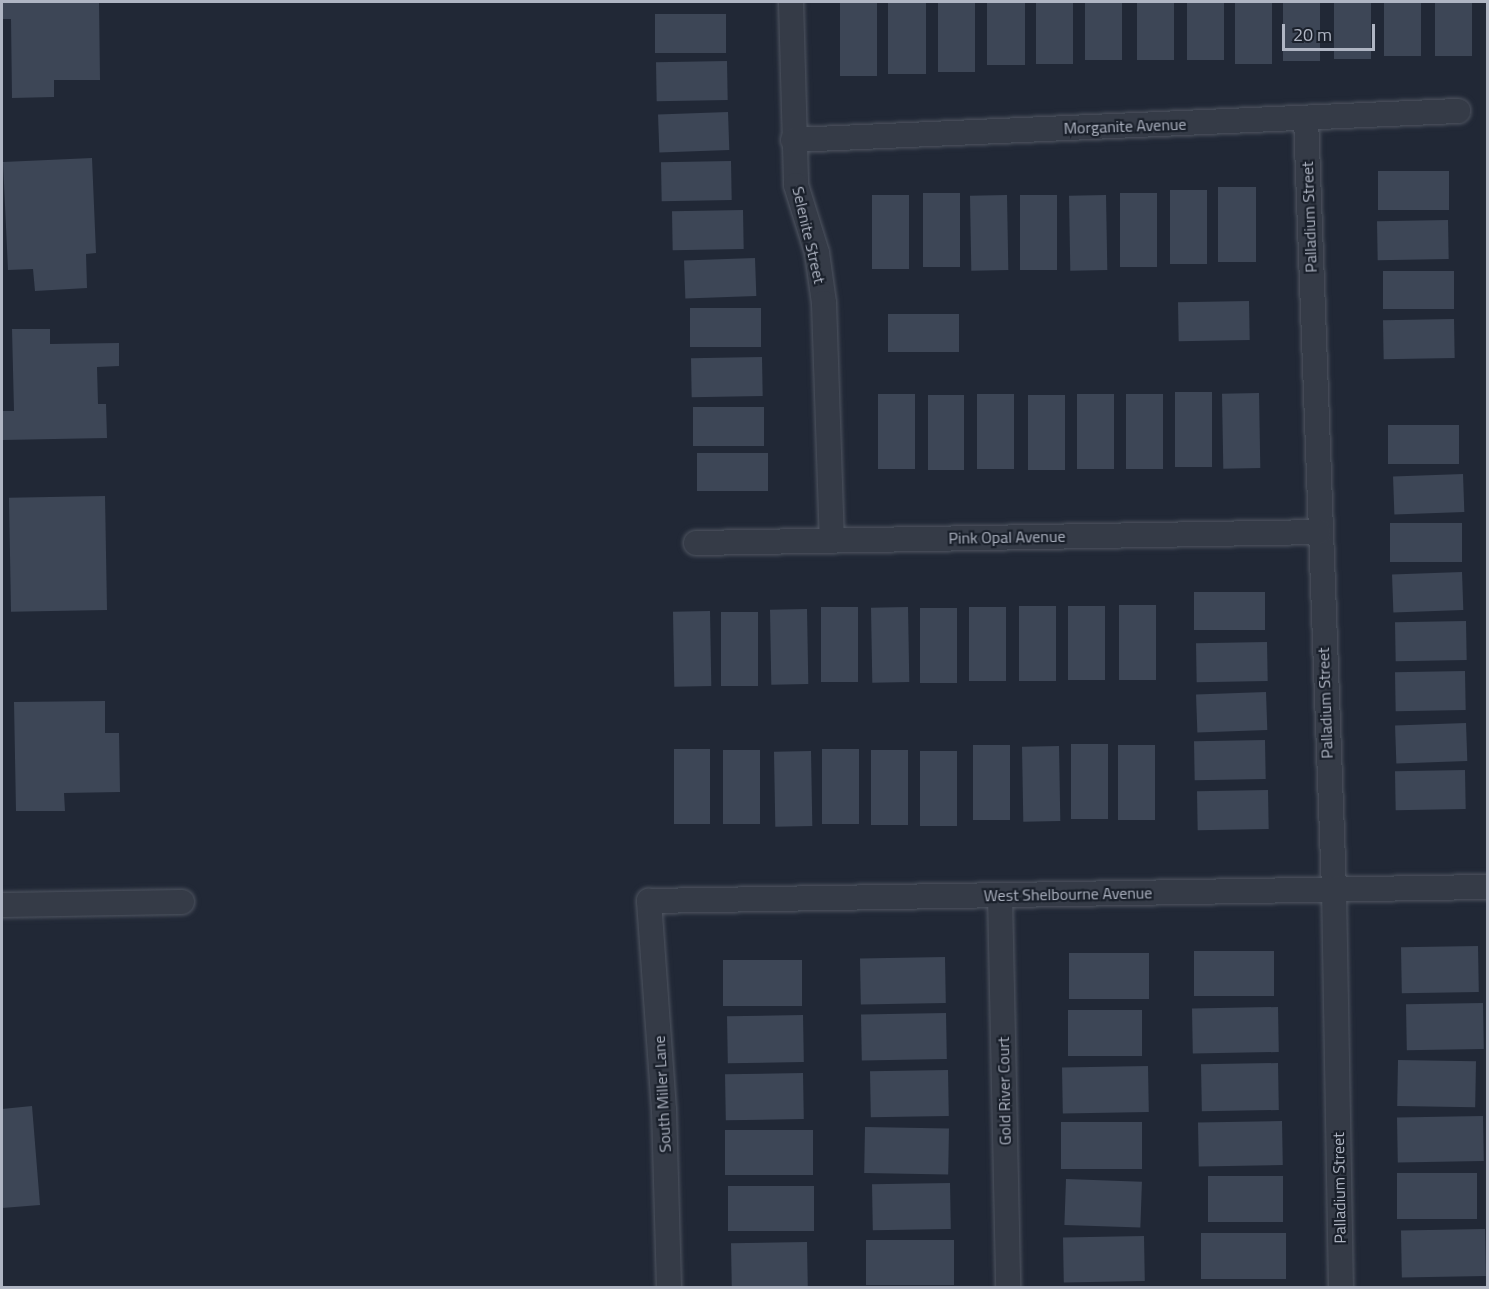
<!DOCTYPE html>
<html>
<head>
<meta charset="utf-8">
<style>
	body { margin:0 }
	#map { position:relative; width:1489px; height:1289px; overflow:hidden; background:#212836; font-family:"Titillium Web",sans-serif }
	div>[style] { position:absolute }
	.building>* { inset:0; background:#3d4656; transform-origin:0 0 }
	.roads { filter:drop-shadow(0 0 2px #4f5561) drop-shadow(0 0 2px #4f5561) }
	.street>* { height:24px; margin:-12px; padding:0 12px; transform-origin:12px; border-radius:12px; background:#353b47 }
	span { translate:-50% -50%; white-space:nowrap; text-align:center; line-height:1.15; -webkit-text-stroke:4.5px #1a202b; paint-order:stroke }
	.street-label { font-size:16px; color:#afb5c3 }
	.frame { position:absolute; inset:0; border:3px solid #afb5c3; pointer-events:none }
	.scale { position:absolute; left:1282px; top:24px; width:93px; height:27px; box-sizing:border-box; border:3px solid #afb5c3; border-top:0; padding-left:8px; font-size:18px; line-height:21px; white-space:nowrap; color:#afb5c3; -webkit-text-stroke:4px #1a202b; paint-order:stroke }
</style>
</head>
<body>
<div id="map">
	<div class="building">
		<div style="clip-path:polygon(2px 2px,99px 2px,100px 80px,54px 80px,54px 97px,12px 98px,11px 19px,2px 19px)"></div>
		<div style="left:840px;top:2px;width:37px;height:74px"></div>
		<div style="left:888px;top:2px;width:38px;height:72px"></div>
		<div style="left:938px;top:2px;width:37px;height:70px"></div>
		<div style="left:987px;top:2px;width:38px;height:63px"></div>
		<div style="left:1036px;top:2px;width:37px;height:62px"></div>
		<div style="left:1085px;top:2px;width:37px;height:58px"></div>
		<div style="left:1137px;top:2px;width:37px;height:58px"></div>
		<div style="left:1187px;top:2px;width:37px;height:58px"></div>
		<div style="left:1235px;top:2px;width:37px;height:62px"></div>
		<div style="left:1283px;top:2px;width:37px;height:59px"></div>
		<div style="left:1334px;top:2px;width:37px;height:57px"></div>
		<div style="left:1384px;top:2px;width:37px;height:54px"></div>
		<div style="left:1435px;top:2px;width:37px;height:54px"></div>
		<div style="left:726px;top:14px;width:39px;height:71px;rotate:90deg"></div>
		<div style="left:727px;top:61px;width:39px;height:71px;rotate:89deg"></div>
		<div style="left:728px;top:112px;width:38px;height:70px;rotate:88deg"></div>
		<div style="clip-path:polygon(92px 158px,96px 253px,86px 254px,87px 288px,35px 291px,33px 269px,8px 270px,3px 162px)"></div>
		<div style="left:731px;top:161px;width:39px;height:70px;rotate:89deg"></div>
		<div style="left:1449px;top:171px;width:39px;height:71px;rotate:90deg"></div>
		<div style="left:1256px;top:187px;width:75px;height:38px;rotate:90deg"></div>
		<div style="left:1170px;top:190px;width:37px;height:74px"></div>
		<div style="left:923px;top:193px;width:37px;height:74px"></div>
		<div style="left:1120px;top:193px;width:37px;height:74px"></div>
		<div style="left:872px;top:195px;width:37px;height:74px"></div>
		<div style="left:1007px;top:195px;width:75px;height:37px;rotate:89deg"></div>
		<div style="left:1057px;top:195px;width:75px;height:37px;rotate:90deg"></div>
		<div style="left:1106px;top:195px;width:75px;height:37px;rotate:89deg"></div>
		<div style="left:743px;top:210px;width:39px;height:71px;rotate:89deg"></div>
		<div style="left:1448px;top:220px;width:39px;height:71px;rotate:89deg"></div>
		<div style="left:755px;top:258px;width:38px;height:71px;rotate:88deg"></div>
		<div style="left:1454px;top:271px;width:38px;height:71px;rotate:90deg"></div>
		<div style="left:1249px;top:301px;width:39px;height:71px;rotate:89deg"></div>
		<div style="left:761px;top:308px;width:39px;height:71px;rotate:90deg"></div>
		<div style="left:959px;top:314px;width:38px;height:71px;rotate:90deg"></div>
		<div style="left:1454px;top:319px;width:39px;height:71px;rotate:89deg"></div>
		<div style="clip-path:polygon(12px 329px,50px 329px,50px 344px,119px 343px,119px 366px,97px 367px,98px 404px,106px 404px,107px 438px,2px 440px,2px 411px,14px 411px)"></div>
		<div style="left:762px;top:357px;width:39px;height:71px;rotate:89deg"></div>
		<div style="left:1175px;top:392px;width:37px;height:75px"></div>
		<div style="left:1259px;top:393px;width:75px;height:37px;rotate:89deg"></div>
		<div style="left:878px;top:394px;width:37px;height:75px"></div>
		<div style="left:977px;top:394px;width:37px;height:75px"></div>
		<div style="left:1077px;top:394px;width:37px;height:75px"></div>
		<div style="left:1126px;top:394px;width:37px;height:75px"></div>
		<div style="left:928px;top:395px;width:36px;height:75px"></div>
		<div style="left:1028px;top:395px;width:37px;height:75px"></div>
		<div style="left:764px;top:407px;width:39px;height:71px;rotate:90deg"></div>
		<div style="left:1459px;top:425px;width:39px;height:71px;rotate:90deg"></div>
		<div style="left:768px;top:453px;width:38px;height:71px;rotate:90deg"></div>
		<div style="left:1463px;top:474px;width:38px;height:70px;rotate:88deg"></div>
		<div style="left:105px;top:496px;width:114px;height:96px;rotate:89deg"></div>
		<div style="left:1462px;top:523px;width:39px;height:72px;rotate:90deg"></div>
		<div style="left:1462px;top:572px;width:38px;height:70px;rotate:88deg"></div>
		<div style="left:1265px;top:592px;width:38px;height:71px;rotate:90deg"></div>
		<div style="left:1119px;top:605px;width:37px;height:75px"></div>
		<div style="left:1056px;top:606px;width:75px;height:37px;rotate:90deg"></div>
		<div style="left:1068px;top:606px;width:37px;height:74px"></div>
		<div style="left:858px;top:607px;width:75px;height:37px;rotate:90deg"></div>
		<div style="left:908px;top:607px;width:75px;height:37px;rotate:89deg"></div>
		<div style="left:969px;top:607px;width:37px;height:74px"></div>
		<div style="left:920px;top:608px;width:37px;height:75px"></div>
		<div style="left:807px;top:609px;width:75px;height:37px;rotate:89deg"></div>
		<div style="left:710px;top:611px;width:75px;height:37px;rotate:89deg"></div>
		<div style="left:721px;top:612px;width:37px;height:74px"></div>
		<div style="left:1466px;top:621px;width:39px;height:71px;rotate:89deg"></div>
		<div style="left:1267px;top:642px;width:39px;height:71px;rotate:89deg"></div>
		<div style="left:1465px;top:671px;width:39px;height:70px;rotate:89deg"></div>
		<div style="left:1266px;top:692px;width:38px;height:70px;rotate:88deg"></div>
		<div style="clip-path:polygon(105px 701px,105px 733px,119px 733px,120px 792px,64px 793px,65px 811px,16px 811px,14px 702px)"></div>
		<div style="left:1466px;top:723px;width:38px;height:71px;rotate:88deg"></div>
		<div style="left:1265px;top:740px;width:39px;height:71px;rotate:89deg"></div>
		<div style="left:1108px;top:744px;width:75px;height:37px;rotate:90deg"></div>
		<div style="left:973px;top:745px;width:37px;height:75px"></div>
		<div style="left:1118px;top:745px;width:37px;height:75px"></div>
		<div style="left:1059px;top:746px;width:75px;height:37px;rotate:89deg"></div>
		<div style="left:674px;top:749px;width:36px;height:75px"></div>
		<div style="left:859px;top:749px;width:75px;height:37px;rotate:90deg"></div>
		<div style="left:723px;top:750px;width:37px;height:74px"></div>
		<div style="left:871px;top:750px;width:37px;height:75px"></div>
		<div style="left:811px;top:751px;width:75px;height:37px;rotate:89deg"></div>
		<div style="left:920px;top:751px;width:37px;height:75px"></div>
		<div style="left:1465px;top:770px;width:39px;height:70px;rotate:89deg"></div>
		<div style="left:1268px;top:790px;width:39px;height:71px;rotate:89deg"></div>
		<div style="left:1478px;top:946px;width:46px;height:77px;rotate:89deg"></div>
		<div style="left:1274px;top:951px;width:45px;height:80px;rotate:90deg"></div>
		<div style="left:1149px;top:953px;width:46px;height:80px;rotate:90deg"></div>
		<div style="left:945px;top:957px;width:46px;height:85px;rotate:89deg"></div>
		<div style="left:802px;top:960px;width:46px;height:79px;rotate:90deg"></div>
		<div style="left:1483px;top:1003px;width:46px;height:77px;rotate:89deg"></div>
		<div style="left:1278px;top:1007px;width:45px;height:86px;rotate:89deg"></div>
		<div style="left:1142px;top:1010px;width:46px;height:74px;rotate:90deg"></div>
		<div style="left:946px;top:1013px;width:46px;height:85px;rotate:89deg"></div>
		<div style="left:803px;top:1015px;width:47px;height:76px;rotate:89deg"></div>
		<div style="left:1398px;top:1060px;width:78px;height:46px;rotate:1deg"></div>
		<div style="left:1278px;top:1063px;width:47px;height:77px;rotate:89deg"></div>
		<div style="left:1148px;top:1066px;width:46px;height:86px;rotate:89deg"></div>
		<div style="left:948px;top:1070px;width:46px;height:78px;rotate:89deg"></div>
		<div style="left:803px;top:1073px;width:46px;height:78px;rotate:89deg"></div>
		<div style="clip-path:polygon(32px 1106px,40px 1205px,2px 1208px,2px 1109px)"></div>
		<div style="left:1483px;top:1116px;width:45px;height:86px;rotate:89deg"></div>
		<div style="left:1282px;top:1121px;width:44px;height:84px;rotate:89deg"></div>
		<div style="left:1142px;top:1122px;width:47px;height:81px;rotate:90deg"></div>
		<div style="left:865px;top:1127px;width:84px;height:46px;rotate:1deg"></div>
		<div style="left:813px;top:1130px;width:45px;height:88px;rotate:90deg"></div>
		<div style="left:1477px;top:1173px;width:46px;height:80px;rotate:90deg"></div>
		<div style="left:1283px;top:1176px;width:46px;height:75px;rotate:90deg"></div>
		<div style="left:1066px;top:1179px;width:76px;height:46px;rotate:2deg"></div>
		<div style="left:950px;top:1183px;width:46px;height:78px;rotate:89deg"></div>
		<div style="left:814px;top:1186px;width:45px;height:86px;rotate:90deg"></div>
		<div style="left:1485px;top:1229px;width:47px;height:84px;rotate:89deg"></div>
		<div style="left:1286px;top:1233px;width:46px;height:85px;rotate:90deg"></div>
		<div style="left:1144px;top:1236px;width:45px;height:81px;rotate:89deg"></div>
		<div style="left:954px;top:1240px;width:45px;height:88px;rotate:90deg"></div>
		<div style="left:807px;top:1242px;width:46px;height:76px;rotate:89deg"></div>
	</div>
	<div class="roads">
		<div class="street">
			<div style="left:791px;top:2px;width:183px;rotate:88.4deg"></div>
			<div style="left:796px;top:185px;width:71px;rotate:72.8deg"></div>
			<div style="left:817px;top:253px;width:50px;rotate:82deg"></div>
			<div style="left:824px;top:303px;width:237px;rotate:88.1deg"></div>
			<div style="left:1306px;top:118px;width:772px;rotate:87.92deg"></div>
			<div style="left:1334px;top:889px;width:399px;rotate:89deg"></div>
			<div style="left:793px;top:140px;width:666px;rotate:-2.5deg"></div>
			<div style="left:696px;top:543px;width:623px;rotate:-1.01deg"></div>
			<div style="left:1000px;top:895px;width:393px;rotate:88.8deg"></div>
			<div style="left:2px;top:905px;width:180px;rotate:-1deg"></div>
			<div style="left:669px;top:1288px;width:178px;rotate:-91.6deg"></div>
			<div style="left:664px;top:1110px;width:210px;rotate:-94.1deg"></div>
			<div style="left:649px;top:901px;width:839px;rotate:-0.96deg"></div>
		</div>
	</div>
	<div class="street-label">
		<span style="left:1125px;top:126px;rotate:-2deg">Morganite Avenue</span>
		<span style="left:1309px;top:217px;rotate:-92deg">Palladium Street</span>
		<span style="left:809px;top:235px;rotate:77deg">Selenite Street</span>
		<span style="left:1007px;top:537px;rotate:-1deg">Pink Opal Avenue</span>
		<span style="left:1325px;top:703px;rotate:-92deg">Palladium Street</span>
		<span style="left:1068px;top:894px;rotate:-1deg">West Shelbourne Avenue</span>
		<span style="left:1004px;top:1091px;rotate:-91deg">Gold River Court</span>
		<span style="left:662px;top:1094px;rotate:-93deg">South Miller Lane</span>
		<span style="left:1339px;top:1188px;rotate:-91deg">Palladium Street</span>
	</div>
	<div class="frame"></div>
	<div class="scale">20 m</div>
</div>
</body>
</html>
